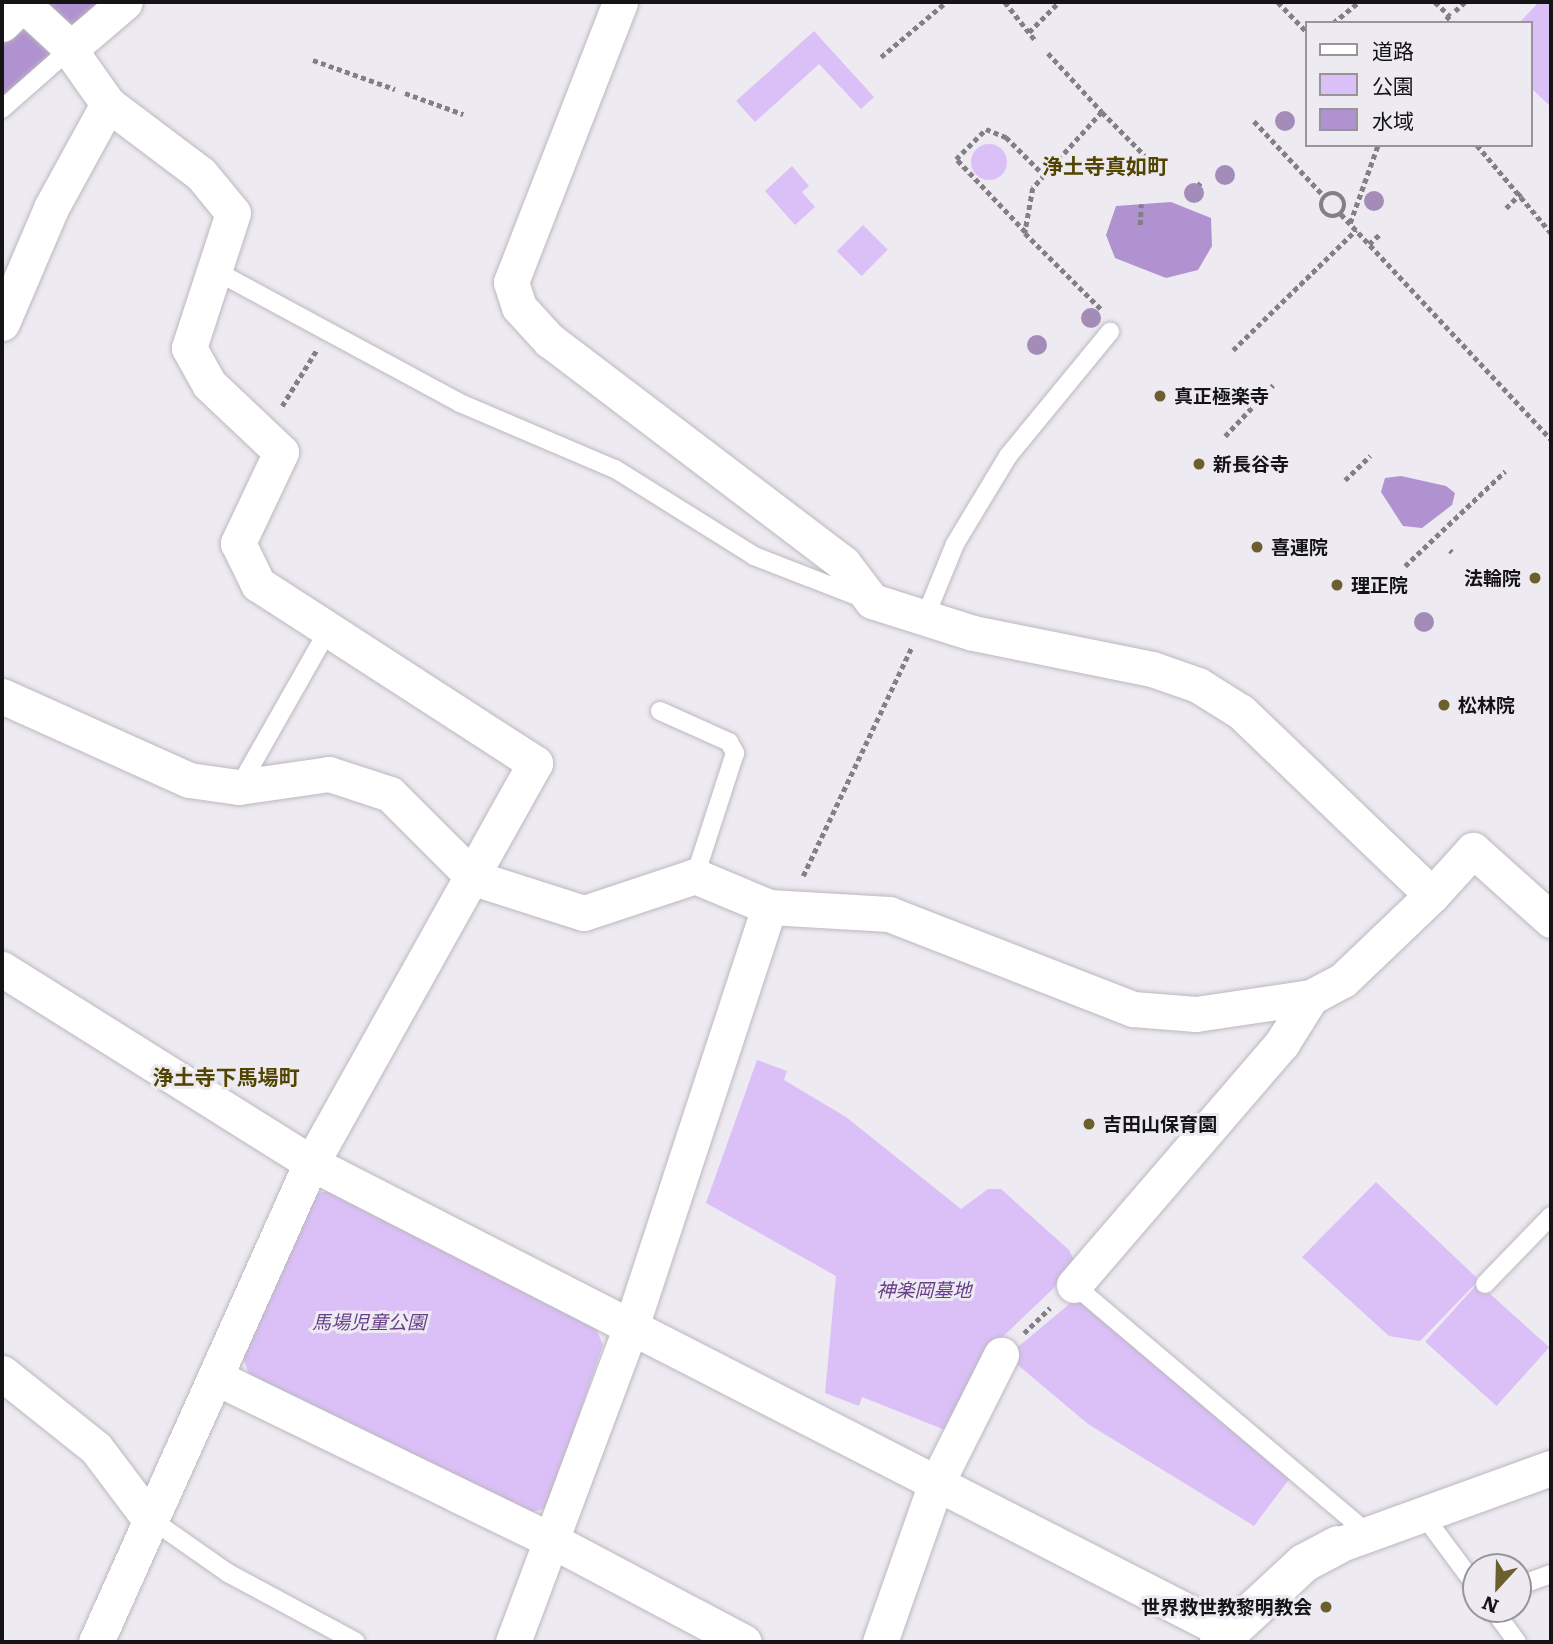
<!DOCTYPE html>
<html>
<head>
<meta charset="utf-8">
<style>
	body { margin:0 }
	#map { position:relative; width:1553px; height:1644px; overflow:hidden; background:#eeeaf2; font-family:Literata,"Noto Sans JP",serif }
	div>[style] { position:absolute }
	.green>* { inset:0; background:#dbc0f8; transform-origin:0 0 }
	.round { border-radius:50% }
	.water>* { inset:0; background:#b192d0 }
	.river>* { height:60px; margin:-30px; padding:0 30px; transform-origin:30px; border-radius:30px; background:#b192d0 }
	.path>* { height:4.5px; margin-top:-2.25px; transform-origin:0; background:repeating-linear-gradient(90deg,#838085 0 5px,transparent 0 8.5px) }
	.path>.ring { margin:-2.25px; padding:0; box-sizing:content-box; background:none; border:4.5px solid #838085; border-radius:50% }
	.roads { filter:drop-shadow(0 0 2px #bbb8bf) drop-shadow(0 0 2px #bbb8bf) }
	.service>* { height:18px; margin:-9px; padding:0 9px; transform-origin:9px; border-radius:9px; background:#fff }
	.minor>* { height:35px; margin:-17.5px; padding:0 17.5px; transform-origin:17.5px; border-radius:17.5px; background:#fff }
	.tertiary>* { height:38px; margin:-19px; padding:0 19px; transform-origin:19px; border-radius:19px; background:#fff }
	.trees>* { width:20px; height:20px; margin:-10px; border-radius:50%; background:#a48cb9 }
	.dots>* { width:19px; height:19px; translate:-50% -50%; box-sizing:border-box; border:4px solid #eeeaf2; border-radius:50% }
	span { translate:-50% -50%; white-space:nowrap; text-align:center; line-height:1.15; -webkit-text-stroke:6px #eeeaf2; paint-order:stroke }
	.poi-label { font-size:19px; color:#141315; font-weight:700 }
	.left { translate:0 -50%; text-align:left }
	.right { translate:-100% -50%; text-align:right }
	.park-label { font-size:19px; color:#683f8a; font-style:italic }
	.neighbourhood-label { font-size:21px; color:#524501; font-weight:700 }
	.frame { position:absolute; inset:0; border:4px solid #141315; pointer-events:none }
	.legend { position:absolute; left:1305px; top:21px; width:228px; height:126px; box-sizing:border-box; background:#eeeaf2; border:2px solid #97949a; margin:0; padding:9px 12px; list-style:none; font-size:21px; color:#141315 }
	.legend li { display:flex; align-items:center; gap:14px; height:35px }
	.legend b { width:35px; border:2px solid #97949a }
	.north { position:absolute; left:1462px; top:1553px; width:70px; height:70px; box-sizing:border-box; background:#eeeaf2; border:2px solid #97949a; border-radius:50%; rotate:202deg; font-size:19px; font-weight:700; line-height:28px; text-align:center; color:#141315 }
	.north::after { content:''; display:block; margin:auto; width:24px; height:32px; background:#6b602d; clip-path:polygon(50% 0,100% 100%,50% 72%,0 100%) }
</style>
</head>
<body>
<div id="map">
	<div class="green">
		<div style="clip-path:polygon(1539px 2px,1551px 2px,1551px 107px,1530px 87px,1530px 23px,1519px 23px)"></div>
		<div style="clip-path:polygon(814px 31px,874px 97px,861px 109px,819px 64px,755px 122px,736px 101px)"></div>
		<div class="round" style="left:971px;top:144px;width:36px;height:36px"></div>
		<div style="clip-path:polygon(792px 166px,809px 186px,802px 192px,815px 207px,795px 225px,765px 191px)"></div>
		<div style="left:863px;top:225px;width:35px;height:37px;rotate:45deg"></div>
		<div style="clip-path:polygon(757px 1060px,787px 1071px,784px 1080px,846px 1117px,961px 1209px,988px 1189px,1001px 1189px,1069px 1250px,1077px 1266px,993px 1346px,945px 1430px,862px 1397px,859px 1406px,825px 1393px,836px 1276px,706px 1203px)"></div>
		<div style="clip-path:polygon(1376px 1182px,1479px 1280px,1420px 1341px,1389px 1336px,1302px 1257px)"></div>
		<div style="clip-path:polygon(332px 1190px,595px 1326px,603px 1345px,547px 1508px,529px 1513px,249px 1374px,240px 1350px,310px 1195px)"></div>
		<div style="left:1478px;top:1283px;width:96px;height:79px;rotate:42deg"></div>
		<div style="clip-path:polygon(1079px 1296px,1290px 1478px,1254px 1526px,1088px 1424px,1007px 1356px)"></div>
	</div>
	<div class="water">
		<div style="clip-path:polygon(1171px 202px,1211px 218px,1212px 246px,1198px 270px,1166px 278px,1115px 258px,1106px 235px,1116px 206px)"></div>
		<div style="clip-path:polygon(1401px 476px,1446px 486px,1455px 493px,1452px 505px,1422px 528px,1403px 526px,1381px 492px,1385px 478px)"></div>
	</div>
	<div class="river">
		<div style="left:2px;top:68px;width:100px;rotate:-41.3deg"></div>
	</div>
	<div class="path">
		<div style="left:1005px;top:2px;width:48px;rotate:51.7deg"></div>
		<div style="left:1278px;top:2px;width:40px;rotate:46deg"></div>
		<div style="left:1435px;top:2px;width:21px;rotate:43deg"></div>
		<div style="left:1450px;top:16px;width:10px;rotate:135deg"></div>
		<div style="left:1455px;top:11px;width:13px;rotate:-42deg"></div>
		<div style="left:1333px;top:23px;width:33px;rotate:-39deg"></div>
		<div style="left:1029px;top:32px;width:42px;rotate:-45deg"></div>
		<div style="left:1048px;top:53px;width:80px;rotate:47.5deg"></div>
		<div style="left:1102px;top:112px;width:103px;rotate:132.2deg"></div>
		<div style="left:1033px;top:188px;width:46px;rotate:100.1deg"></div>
		<div style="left:1025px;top:233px;width:109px;rotate:45deg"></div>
		<div style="left:881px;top:57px;width:85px;rotate:-40.2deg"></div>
		<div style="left:313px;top:60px;width:87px;rotate:19.5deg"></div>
		<div style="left:405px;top:93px;width:62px;rotate:19.9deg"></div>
		<div style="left:1102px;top:112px;width:91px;rotate:45.4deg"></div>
		<div style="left:1254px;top:121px;width:103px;rotate:47deg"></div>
		<div style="left:1477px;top:145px;width:115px;rotate:49.9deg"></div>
		<div style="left:1197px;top:183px;width:6px;rotate:39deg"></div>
		<div class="ring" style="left:1321px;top:193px;width:19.5px;height:19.5px"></div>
		<div style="left:1506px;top:208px;width:21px;rotate:-45deg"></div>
		<div style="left:1341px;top:214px;width:308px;rotate:47deg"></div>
		<div style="left:1350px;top:223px;width:83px;rotate:-70.3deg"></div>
		<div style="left:1140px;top:225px;width:21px;rotate:-87deg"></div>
		<div style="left:1025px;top:232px;width:100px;rotate:-133.4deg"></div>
		<div style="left:956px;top:159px;width:42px;rotate:-45deg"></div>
		<div style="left:986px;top:129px;width:22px;rotate:22deg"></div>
		<div style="left:1006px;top:137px;width:52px;rotate:45deg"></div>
		<div style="left:1369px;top:244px;width:15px;rotate:-42deg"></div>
		<div style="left:1233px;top:350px;width:172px;rotate:-44.3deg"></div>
		<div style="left:282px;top:406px;width:65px;rotate:-58.3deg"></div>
		<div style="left:1225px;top:436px;width:70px;rotate:-46.7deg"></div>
		<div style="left:1345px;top:480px;width:35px;rotate:-44deg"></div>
		<div style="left:1450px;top:550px;width:3px;rotate:45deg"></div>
		<div style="left:1405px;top:566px;width:138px;rotate:-43.5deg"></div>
		<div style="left:803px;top:876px;width:255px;rotate:-64.6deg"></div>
		<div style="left:1024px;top:1333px;width:36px;rotate:-44deg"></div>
	</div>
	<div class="roads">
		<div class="service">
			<div style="left:2px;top:109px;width:91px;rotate:-41.4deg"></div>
			<div style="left:214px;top:270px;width:280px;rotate:28.4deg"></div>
			<div style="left:460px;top:403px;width:168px;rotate:23.1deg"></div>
			<div style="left:615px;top:469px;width:164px;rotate:32deg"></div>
			<div style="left:754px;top:556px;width:119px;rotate:21.2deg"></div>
			<div style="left:924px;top:620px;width:82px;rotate:-67.8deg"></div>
			<div style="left:955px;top:544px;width:103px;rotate:-58.9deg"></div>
			<div style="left:1008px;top:456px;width:161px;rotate:-50.6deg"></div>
			<div style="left:660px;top:711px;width:76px;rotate:24.2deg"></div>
			<div style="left:729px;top:742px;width:13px;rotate:61deg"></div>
			<div style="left:735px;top:753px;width:129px;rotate:108deg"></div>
			<div style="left:239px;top:787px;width:178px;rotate:-60.4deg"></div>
			<div style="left:1485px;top:1284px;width:95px;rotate:-45.9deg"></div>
			<div style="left:1074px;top:1285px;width:382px;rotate:40.2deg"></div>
			<div style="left:1424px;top:1516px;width:87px;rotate:53.4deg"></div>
			<div style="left:148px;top:1517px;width:98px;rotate:35deg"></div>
			<div style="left:228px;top:1573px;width:145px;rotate:28.3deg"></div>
			<div style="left:1518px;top:1586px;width:35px;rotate:-20deg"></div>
			<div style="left:1493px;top:1609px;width:41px;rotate:54deg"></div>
		</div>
		<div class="minor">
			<div style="left:2px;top:24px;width:29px;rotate:-44deg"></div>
			<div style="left:23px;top:4px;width:57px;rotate:42.9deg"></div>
			<div style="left:65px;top:43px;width:75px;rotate:54.8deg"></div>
			<div style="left:108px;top:104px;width:116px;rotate:37deg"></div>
			<div style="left:201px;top:174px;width:50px;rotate:50.6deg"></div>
			<div style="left:233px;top:213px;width:142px;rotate:108.1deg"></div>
			<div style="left:189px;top:348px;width:41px;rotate:60.9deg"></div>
			<div style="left:209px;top:384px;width:99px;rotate:43.4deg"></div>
			<div style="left:281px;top:452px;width:101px;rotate:115.3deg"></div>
			<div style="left:238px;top:543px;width:46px;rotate:64deg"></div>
			<div style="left:258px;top:584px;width:330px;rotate:32.9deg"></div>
			<div style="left:535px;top:763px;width:458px;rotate:119.2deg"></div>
			<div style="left:311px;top:1163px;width:525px;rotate:114.17deg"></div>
			<div style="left:70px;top:49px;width:72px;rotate:-40.5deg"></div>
			<div style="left:2px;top:323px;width:125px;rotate:-66.9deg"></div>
			<div style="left:51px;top:208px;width:119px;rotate:-61.3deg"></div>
			<div style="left:2px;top:696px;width:205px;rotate:24.2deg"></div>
			<div style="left:189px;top:780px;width:50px;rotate:8deg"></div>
			<div style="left:239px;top:787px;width:91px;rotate:-8.2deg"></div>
			<div style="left:329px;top:774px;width:64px;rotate:18.2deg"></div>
			<div style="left:390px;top:794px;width:119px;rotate:45deg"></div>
			<div style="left:474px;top:878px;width:115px;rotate:17.7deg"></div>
			<div style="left:584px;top:913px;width:117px;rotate:-18.4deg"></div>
			<div style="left:695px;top:876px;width:80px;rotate:22.7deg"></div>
			<div style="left:769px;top:907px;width:120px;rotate:3.3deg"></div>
			<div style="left:889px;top:914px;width:262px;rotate:21.3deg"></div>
			<div style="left:1133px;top:1009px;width:63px;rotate:4.5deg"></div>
			<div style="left:1196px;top:1014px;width:116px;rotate:-8.4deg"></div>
			<div style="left:1311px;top:997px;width:36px;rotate:-28deg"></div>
			<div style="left:1343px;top:980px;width:123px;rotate:-43.7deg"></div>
			<div style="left:1432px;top:895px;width:265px;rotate:-136.2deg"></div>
			<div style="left:1241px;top:712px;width:51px;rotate:-147.9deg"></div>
			<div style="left:1198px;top:685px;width:49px;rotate:-160.8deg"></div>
			<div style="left:1152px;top:669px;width:183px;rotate:-168.6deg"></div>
			<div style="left:973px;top:633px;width:106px;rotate:-162.4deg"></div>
			<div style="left:872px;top:601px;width:48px;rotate:-127.3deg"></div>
			<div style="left:843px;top:563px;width:368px;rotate:-142.8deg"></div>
			<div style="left:550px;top:341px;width:46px;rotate:-132.4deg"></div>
			<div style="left:519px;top:307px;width:26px;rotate:-108deg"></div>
			<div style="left:511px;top:282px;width:300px;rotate:-68.7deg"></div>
			<div style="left:1432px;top:895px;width:61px;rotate:-47.7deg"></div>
			<div style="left:1473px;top:850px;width:105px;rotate:41.9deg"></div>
			<div style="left:2px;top:969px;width:365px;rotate:32.1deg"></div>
			<div style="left:311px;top:1163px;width:1029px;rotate:27.11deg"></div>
			<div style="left:1074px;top:1285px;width:319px;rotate:-49.3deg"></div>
			<div style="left:1282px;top:1043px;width:54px;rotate:-57.8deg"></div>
			<div style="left:2px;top:1373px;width:120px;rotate:38.6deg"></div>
			<div style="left:96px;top:1448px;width:86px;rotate:53deg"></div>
			<div style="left:215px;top:1377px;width:373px;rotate:25.9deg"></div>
			<div style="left:551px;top:1540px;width:218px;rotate:27.9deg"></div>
			<div style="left:1338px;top:1545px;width:226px;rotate:-19.9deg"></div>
			<div style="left:513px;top:1642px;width:336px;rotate:-69.5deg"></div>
			<div style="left:631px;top:1327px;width:442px;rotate:-71.8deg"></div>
			<div style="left:880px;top:1642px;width:165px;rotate:-70.6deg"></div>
			<div style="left:935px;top:1486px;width:147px;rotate:-63.3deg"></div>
		</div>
		<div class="tertiary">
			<div style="left:1219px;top:1642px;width:116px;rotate:-42.9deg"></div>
			<div style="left:1304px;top:1563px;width:38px;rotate:-28deg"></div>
		</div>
	</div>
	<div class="trees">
		<div style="left:1285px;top:121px"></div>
		<div style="left:1225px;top:175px"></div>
		<div style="left:1194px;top:193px"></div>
		<div style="left:1374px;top:201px"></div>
		<div style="left:1091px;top:318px"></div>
		<div style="left:1037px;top:345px"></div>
		<div style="left:1424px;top:622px"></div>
	</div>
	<div class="dots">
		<div style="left:1160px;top:396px;background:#6b602d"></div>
		<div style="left:1199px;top:464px;background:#6b602d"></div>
		<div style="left:1257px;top:547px;background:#6b602d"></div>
		<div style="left:1535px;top:578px;background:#6b602d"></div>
		<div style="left:1337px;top:585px;background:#6b602d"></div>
		<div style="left:1444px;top:705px;background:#6b602d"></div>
		<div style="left:1089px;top:1124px;background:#6b602d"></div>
		<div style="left:1326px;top:1607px;background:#6b602d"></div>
	</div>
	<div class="poi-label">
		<span class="left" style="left:1174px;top:396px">真正極楽寺</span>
		<span class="left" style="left:1213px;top:464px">新長谷寺</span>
		<span class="left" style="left:1271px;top:547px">喜運院</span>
		<span class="right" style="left:1521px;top:578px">法輪院</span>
		<span class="left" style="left:1351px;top:585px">理正院</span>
		<span class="left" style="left:1458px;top:705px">松林院</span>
		<span class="left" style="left:1103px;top:1124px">吉田山保育園</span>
		<span class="right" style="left:1312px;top:1607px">世界救世教黎明教会</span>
	</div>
	<div class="park-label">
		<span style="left:924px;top:1290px">神楽岡墓地</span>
		<span style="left:369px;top:1322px">馬場児童公園</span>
	</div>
	<div class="neighbourhood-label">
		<span style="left:1105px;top:165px">浄土寺真如町</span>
		<span style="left:226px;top:1076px">浄土寺下馬場町</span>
	</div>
	<div class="frame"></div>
	<ul class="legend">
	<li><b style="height:9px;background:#fff"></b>道路</li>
	<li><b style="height:19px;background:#dbc0f8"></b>公園</li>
	<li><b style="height:19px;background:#b192d0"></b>水域</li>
	</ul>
	<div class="north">N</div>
</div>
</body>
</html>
